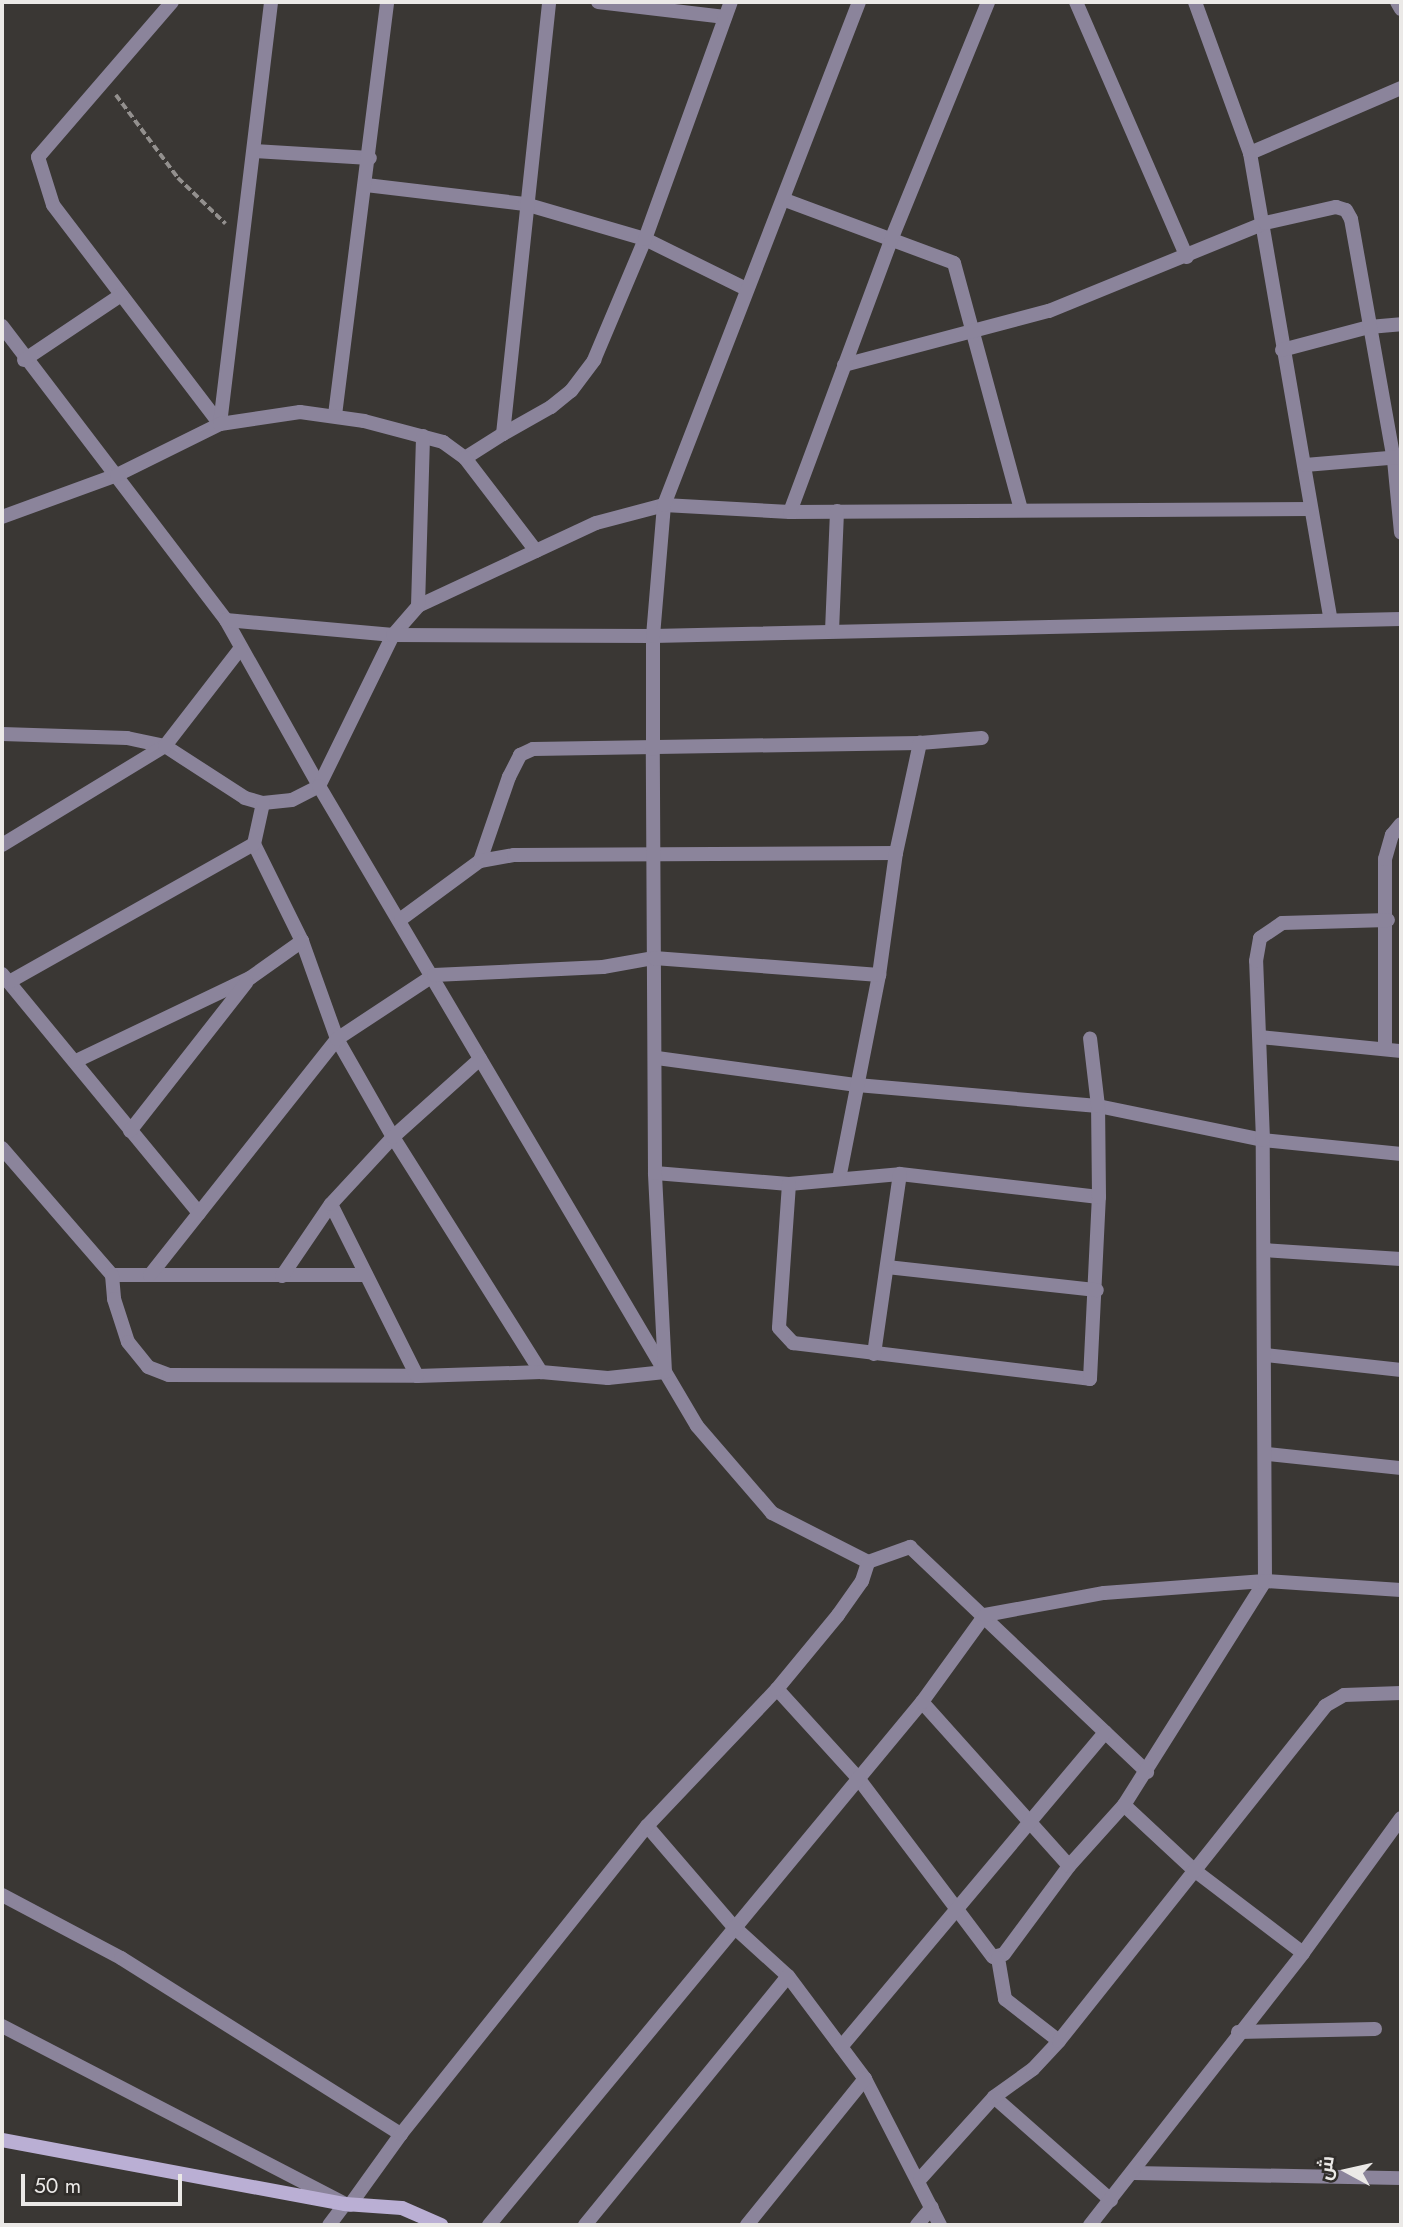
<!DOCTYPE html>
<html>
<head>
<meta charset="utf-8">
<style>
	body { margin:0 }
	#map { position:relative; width:1403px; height:2227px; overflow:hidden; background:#3a3734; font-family:Jost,Cairo,sans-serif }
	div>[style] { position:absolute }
	.path>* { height:3.5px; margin-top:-1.75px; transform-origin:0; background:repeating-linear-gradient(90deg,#93908e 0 7px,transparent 0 10.5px) }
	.street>* { height:14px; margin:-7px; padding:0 7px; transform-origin:7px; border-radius:7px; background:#8b849b }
	.secondary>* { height:14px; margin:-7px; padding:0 7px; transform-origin:7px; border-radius:7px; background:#baafd4 }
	span { translate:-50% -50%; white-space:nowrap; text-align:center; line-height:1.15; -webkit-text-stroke:7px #302d2a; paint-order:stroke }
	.frame { position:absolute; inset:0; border:4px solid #ebe9e7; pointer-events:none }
	.north { position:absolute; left:1312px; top:2136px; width:70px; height:70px; -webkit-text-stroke:5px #302d2a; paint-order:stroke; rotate:278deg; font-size:19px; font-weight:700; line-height:28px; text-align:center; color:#ebe9e7 }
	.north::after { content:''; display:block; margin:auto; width:24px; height:32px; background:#ebe9e7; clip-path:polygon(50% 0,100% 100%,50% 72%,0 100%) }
	.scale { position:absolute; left:21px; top:2174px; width:161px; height:32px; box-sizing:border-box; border:4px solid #ebe9e7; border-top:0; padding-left:9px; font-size:21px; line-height:24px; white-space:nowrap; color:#ebe9e7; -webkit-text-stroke:5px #302d2a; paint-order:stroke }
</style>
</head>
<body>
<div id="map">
	<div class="path">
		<div style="left:116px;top:95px;width:104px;rotate:53.2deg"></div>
		<div style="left:178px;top:178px;width:66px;rotate:43.8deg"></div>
	</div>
	<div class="street">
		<div style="left:172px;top:2px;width:205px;rotate:130.8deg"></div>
		<div style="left:38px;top:157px;width:50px;rotate:72.6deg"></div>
		<div style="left:53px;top:205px;width:275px;rotate:52.7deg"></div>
		<div style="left:598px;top:2px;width:128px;rotate:6.7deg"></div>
		<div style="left:1076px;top:2px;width:278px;rotate:66.5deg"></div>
		<div style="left:1195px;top:2px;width:161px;rotate:70deg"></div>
		<div style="left:1250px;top:153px;width:474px;rotate:80.2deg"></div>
		<div style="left:1397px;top:2px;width:8px;rotate:60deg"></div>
		<div style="left:254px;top:151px;width:116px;rotate:3.5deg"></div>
		<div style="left:1250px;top:153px;width:164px;rotate:-23.3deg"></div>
		<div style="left:366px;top:185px;width:160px;rotate:6.8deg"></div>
		<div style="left:525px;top:204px;width:125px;rotate:16.3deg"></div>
		<div style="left:645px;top:239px;width:113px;rotate:26.3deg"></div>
		<div style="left:785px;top:200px;width:180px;rotate:20.4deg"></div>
		<div style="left:954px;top:263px;width:255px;rotate:74.8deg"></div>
		<div style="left:2px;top:326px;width:370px;rotate:52.7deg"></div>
		<div style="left:226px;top:620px;width:190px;rotate:60.7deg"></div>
		<div style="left:319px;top:786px;width:168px;rotate:-63.9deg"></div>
		<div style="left:393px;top:635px;width:38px;rotate:-49deg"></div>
		<div style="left:418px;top:606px;width:196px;rotate:-25deg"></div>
		<div style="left:596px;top:523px;width:70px;rotate:-14.8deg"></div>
		<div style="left:664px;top:505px;width:126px;rotate:3.2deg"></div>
		<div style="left:790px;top:512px;width:520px;rotate:-0.33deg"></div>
		<div style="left:1282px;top:350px;width:90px;rotate:-14.8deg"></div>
		<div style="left:1369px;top:327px;width:32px;rotate:-5deg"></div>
		<div style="left:24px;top:360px;width:117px;rotate:-33.8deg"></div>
		<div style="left:844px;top:365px;width:212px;rotate:-14.8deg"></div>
		<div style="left:1049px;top:311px;width:233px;rotate:-22.2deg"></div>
		<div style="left:1265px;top:223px;width:73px;rotate:-12.7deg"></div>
		<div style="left:1336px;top:207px;width:10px;rotate:17deg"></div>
		<div style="left:1346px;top:210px;width:10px;rotate:61deg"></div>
		<div style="left:1351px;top:219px;width:245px;rotate:79.9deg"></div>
		<div style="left:1394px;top:460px;width:73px;rotate:84.5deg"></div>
		<div style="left:335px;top:415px;width:416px;rotate:-82.8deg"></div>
		<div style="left:220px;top:424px;width:425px;rotate:-83.1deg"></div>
		<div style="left:503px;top:434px;width:55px;rotate:-29.4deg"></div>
		<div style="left:551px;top:407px;width:26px;rotate:-39deg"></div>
		<div style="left:571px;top:391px;width:39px;rotate:-53deg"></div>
		<div style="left:594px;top:360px;width:131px;rotate:-67.1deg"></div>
		<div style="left:645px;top:239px;width:252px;rotate:-70.1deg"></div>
		<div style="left:465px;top:458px;width:45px;rotate:-32.3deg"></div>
		<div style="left:503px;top:434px;width:434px;rotate:-83.9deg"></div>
		<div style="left:1305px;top:465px;width:96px;rotate:-4.8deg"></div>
		<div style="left:790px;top:512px;width:290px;rotate:-69.6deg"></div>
		<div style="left:891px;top:240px;width:257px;rotate:-67.8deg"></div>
		<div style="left:2px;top:517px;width:122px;rotate:-20.1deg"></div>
		<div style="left:117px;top:475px;width:115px;rotate:-26.3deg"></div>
		<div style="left:220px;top:424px;width:81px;rotate:-8.5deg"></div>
		<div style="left:300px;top:412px;width:65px;rotate:8deg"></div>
		<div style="left:364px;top:421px;width:82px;rotate:14.9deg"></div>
		<div style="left:443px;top:442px;width:27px;rotate:36deg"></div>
		<div style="left:465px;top:458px;width:117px;rotate:52.6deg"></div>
		<div style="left:418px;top:606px;width:170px;rotate:-88.3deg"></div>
		<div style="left:226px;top:620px;width:168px;rotate:5.1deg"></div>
		<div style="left:393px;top:635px;width:260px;rotate:0.2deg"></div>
		<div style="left:653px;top:636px;width:748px;rotate:-1.3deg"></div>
		<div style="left:832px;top:631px;width:120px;rotate:-87.6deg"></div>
		<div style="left:2px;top:734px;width:125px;rotate:1.8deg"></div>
		<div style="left:127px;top:738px;width:39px;rotate:12deg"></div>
		<div style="left:165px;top:746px;width:95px;rotate:33deg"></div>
		<div style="left:245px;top:798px;width:19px;rotate:16deg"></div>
		<div style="left:263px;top:803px;width:29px;rotate:-6deg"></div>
		<div style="left:292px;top:800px;width:30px;rotate:-27deg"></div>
		<div style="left:319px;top:786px;width:743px;rotate:59.43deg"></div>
		<div style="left:697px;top:1426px;width:115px;rotate:49.2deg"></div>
		<div style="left:772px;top:1513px;width:108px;rotate:27deg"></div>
		<div style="left:868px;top:1562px;width:45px;rotate:-19.7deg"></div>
		<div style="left:910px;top:1547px;width:327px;rotate:43.5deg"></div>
		<div style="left:254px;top:844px;width:108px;rotate:63.7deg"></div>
		<div style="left:302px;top:941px;width:104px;rotate:70.3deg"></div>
		<div style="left:337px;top:1039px;width:113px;rotate:60.3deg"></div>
		<div style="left:393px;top:1137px;width:278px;rotate:57.8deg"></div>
		<div style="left:2px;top:845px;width:191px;rotate:-31.3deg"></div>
		<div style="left:165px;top:746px;width:123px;rotate:-52.3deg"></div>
		<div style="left:480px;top:861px;width:89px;rotate:-71deg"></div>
		<div style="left:509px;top:777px;width:25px;rotate:-63deg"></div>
		<div style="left:520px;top:755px;width:14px;rotate:-25deg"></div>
		<div style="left:533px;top:749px;width:387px;rotate:-0.9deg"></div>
		<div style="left:920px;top:743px;width:62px;rotate:-4.6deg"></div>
		<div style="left:401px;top:919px;width:98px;rotate:-36.3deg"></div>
		<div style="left:480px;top:861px;width:35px;rotate:-10deg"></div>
		<div style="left:514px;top:855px;width:382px;rotate:-0.3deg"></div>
		<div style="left:896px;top:853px;width:113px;rotate:-77.7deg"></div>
		<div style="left:2px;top:974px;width:310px;rotate:50.5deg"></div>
		<div style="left:9px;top:982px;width:281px;rotate:-29.4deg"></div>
		<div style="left:254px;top:844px;width:42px;rotate:-77.6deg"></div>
		<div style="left:1260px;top:1037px;width:142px;rotate:5.7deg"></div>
		<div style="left:1385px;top:1049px;width:190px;rotate:-90deg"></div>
		<div style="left:1385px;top:859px;width:25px;rotate:-74deg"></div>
		<div style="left:1392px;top:835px;width:14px;rotate:-51deg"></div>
		<div style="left:657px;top:1058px;width:202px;rotate:7.7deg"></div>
		<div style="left:857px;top:1085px;width:242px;rotate:5deg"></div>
		<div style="left:1098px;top:1106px;width:168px;rotate:11.6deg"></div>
		<div style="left:1263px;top:1140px;width:139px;rotate:5.8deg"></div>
		<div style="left:76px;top:1061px;width:193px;rotate:-25.5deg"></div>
		<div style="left:250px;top:978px;width:64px;rotate:-35.4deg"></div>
		<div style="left:130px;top:1131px;width:189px;rotate:-51.9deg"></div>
		<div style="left:2px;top:1148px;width:168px;rotate:49.1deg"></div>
		<div style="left:112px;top:1275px;width:254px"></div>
		<div style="left:655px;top:1173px;width:134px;rotate:4.7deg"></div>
		<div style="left:789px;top:1184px;width:111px;rotate:-5.1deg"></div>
		<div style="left:900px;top:1174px;width:200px;rotate:6.6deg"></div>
		<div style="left:839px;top:1179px;width:208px;rotate:-78.9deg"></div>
		<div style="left:879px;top:975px;width:123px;rotate:-82.1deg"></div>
		<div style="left:789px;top:1184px;width:144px;rotate:94deg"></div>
		<div style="left:779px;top:1328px;width:21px;rotate:47deg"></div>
		<div style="left:793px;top:1343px;width:299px;rotate:6.9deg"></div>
		<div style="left:1090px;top:1379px;width:182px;rotate:-87.2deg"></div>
		<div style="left:1099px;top:1197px;width:91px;rotate:-90.6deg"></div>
		<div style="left:1098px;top:1106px;width:68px;rotate:-96.7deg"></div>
		<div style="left:1264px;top:1250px;width:137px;rotate:3.8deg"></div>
		<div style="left:887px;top:1267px;width:211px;rotate:6.3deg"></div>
		<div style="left:112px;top:1275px;width:24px;rotate:85deg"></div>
		<div style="left:114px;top:1299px;width:45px;rotate:72deg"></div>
		<div style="left:128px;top:1342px;width:32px;rotate:51deg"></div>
		<div style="left:148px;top:1367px;width:22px;rotate:21deg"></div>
		<div style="left:169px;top:1375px;width:248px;rotate:0.2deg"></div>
		<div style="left:417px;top:1376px;width:124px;rotate:-1.8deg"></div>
		<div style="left:541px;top:1372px;width:67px;rotate:5.1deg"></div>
		<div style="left:608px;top:1378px;width:57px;rotate:-6deg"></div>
		<div style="left:665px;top:1372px;width:199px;rotate:-92.9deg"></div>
		<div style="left:655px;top:1173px;width:424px;rotate:-90.3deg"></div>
		<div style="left:653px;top:749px;width:113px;rotate:-90deg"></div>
		<div style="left:653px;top:636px;width:131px;rotate:-85.2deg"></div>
		<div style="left:664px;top:505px;width:539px;rotate:-68.81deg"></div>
		<div style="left:150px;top:1275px;width:301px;rotate:-51.6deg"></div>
		<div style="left:337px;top:1039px;width:116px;rotate:-33.4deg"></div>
		<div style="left:434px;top:975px;width:169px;rotate:-2.7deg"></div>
		<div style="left:603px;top:967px;width:52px;rotate:-10deg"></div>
		<div style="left:654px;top:958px;width:226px;rotate:4.3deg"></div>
		<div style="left:282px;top:1276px;width:87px;rotate:-55.8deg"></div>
		<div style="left:874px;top:1354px;width:182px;rotate:-81.8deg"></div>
		<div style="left:1266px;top:1355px;width:136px;rotate:6.3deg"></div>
		<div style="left:417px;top:1376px;width:192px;rotate:-116.6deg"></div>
		<div style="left:331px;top:1204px;width:91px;rotate:-47.2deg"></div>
		<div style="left:393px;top:1137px;width:117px;rotate:-41.9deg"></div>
		<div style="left:1267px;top:1454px;width:135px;rotate:6deg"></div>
		<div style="left:777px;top:1689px;width:120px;rotate:47.7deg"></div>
		<div style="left:858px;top:1778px;width:224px;rotate:53deg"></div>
		<div style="left:993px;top:1957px;width:11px;rotate:-15deg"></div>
		<div style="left:1004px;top:1954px;width:109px;rotate:-53.5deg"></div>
		<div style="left:1069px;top:1866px;width:82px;rotate:-48deg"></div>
		<div style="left:1124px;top:1805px;width:96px;rotate:42.9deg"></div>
		<div style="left:1194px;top:1870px;width:137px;rotate:37.3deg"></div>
		<div style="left:922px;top:1702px;width:220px;rotate:48.1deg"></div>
		<div style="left:1124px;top:1805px;width:265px;rotate:-57.8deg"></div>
		<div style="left:1265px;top:1581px;width:441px;rotate:-90.3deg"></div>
		<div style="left:1263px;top:1140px;width:179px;rotate:-92.2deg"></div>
		<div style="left:1256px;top:961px;width:23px;rotate:-80deg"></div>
		<div style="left:1260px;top:938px;width:27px;rotate:-34deg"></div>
		<div style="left:1282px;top:923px;width:106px;rotate:-1.6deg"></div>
		<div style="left:647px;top:1826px;width:132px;rotate:49.3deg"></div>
		<div style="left:733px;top:1926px;width:74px;rotate:42.3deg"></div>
		<div style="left:788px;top:1976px;width:129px;rotate:53.2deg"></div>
		<div style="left:865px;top:2079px;width:164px;rotate:62.8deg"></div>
		<div style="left:2px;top:1895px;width:135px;rotate:27.9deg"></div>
		<div style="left:121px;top:1958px;width:331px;rotate:32.2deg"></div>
		<div style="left:998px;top:1958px;width:42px;rotate:80.3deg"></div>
		<div style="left:1005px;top:1999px;width:68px;rotate:37.9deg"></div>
		<div style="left:2px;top:2026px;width:386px;rotate:27.4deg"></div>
		<div style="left:345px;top:2204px;width:26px;rotate:127deg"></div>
		<div style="left:1238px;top:2032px;width:137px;rotate:-1.3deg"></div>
		<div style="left:841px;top:2047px;width:411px;rotate:-50deg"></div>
		<div style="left:994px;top:2097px;width:156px;rotate:41.4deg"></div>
		<div style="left:1134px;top:2173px;width:267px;rotate:1.1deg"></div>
		<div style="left:920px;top:2179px;width:110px;rotate:-47.9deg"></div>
		<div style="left:994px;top:2097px;width:48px;rotate:-35.7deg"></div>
		<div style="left:1033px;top:2069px;width:38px;rotate:-47deg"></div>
		<div style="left:1059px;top:2041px;width:428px;rotate:-51.5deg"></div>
		<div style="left:1325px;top:1706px;width:22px;rotate:-30deg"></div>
		<div style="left:1344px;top:1695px;width:57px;rotate:-2deg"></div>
		<div style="left:350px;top:2205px;width:87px;rotate:-54.3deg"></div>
		<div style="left:401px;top:2134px;width:394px;rotate:-51.4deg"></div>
		<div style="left:647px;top:1826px;width:189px;rotate:-46.5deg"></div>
		<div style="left:777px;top:1689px;width:96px;rotate:-50.5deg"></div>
		<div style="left:838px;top:1615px;width:42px;rotate:-54.8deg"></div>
		<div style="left:862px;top:1581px;width:20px;rotate:-72deg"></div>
		<div style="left:489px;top:2225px;width:679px;rotate:-50.38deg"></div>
		<div style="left:922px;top:1702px;width:107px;rotate:-54.1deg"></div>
		<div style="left:985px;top:1615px;width:121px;rotate:-10.5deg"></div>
		<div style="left:1104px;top:1593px;width:161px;rotate:-4.3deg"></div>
		<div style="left:1265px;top:1581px;width:136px;rotate:3.8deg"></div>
		<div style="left:585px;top:2225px;width:321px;rotate:-50.8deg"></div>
		<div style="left:747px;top:2225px;width:188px;rotate:-51.1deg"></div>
		<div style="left:917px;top:2225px;width:23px;rotate:-50deg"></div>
		<div style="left:1090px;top:2225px;width:345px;rotate:-51.9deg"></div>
		<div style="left:1303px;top:1953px;width:167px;rotate:-54deg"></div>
	</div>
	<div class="secondary">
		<div style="left:2px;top:2140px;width:349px;rotate:10.6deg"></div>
		<div style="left:345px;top:2204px;width:57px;rotate:4deg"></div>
		<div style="left:402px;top:2208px;width:43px;rotate:23.6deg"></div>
	</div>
	<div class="frame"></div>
	<div class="north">ش</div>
	<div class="scale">50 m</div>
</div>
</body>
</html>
